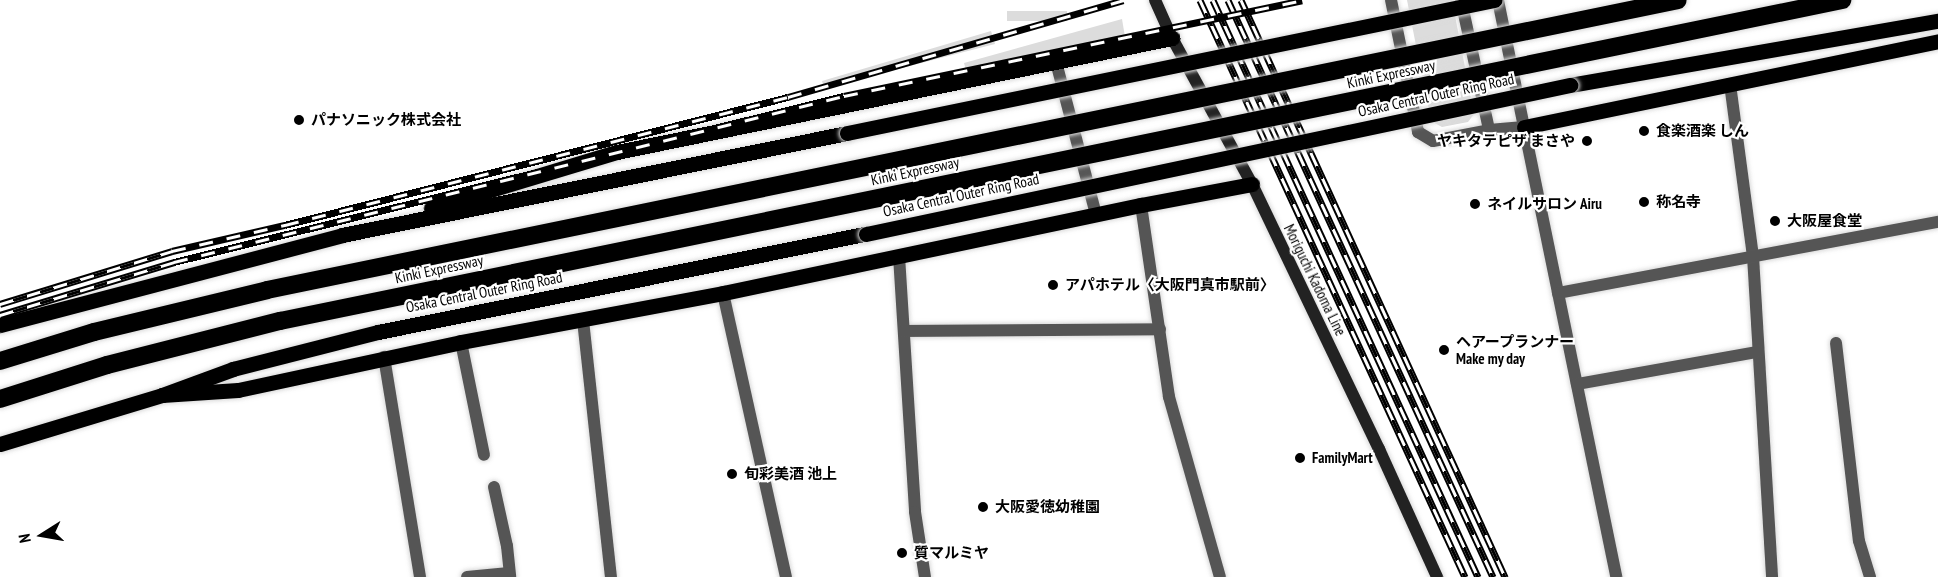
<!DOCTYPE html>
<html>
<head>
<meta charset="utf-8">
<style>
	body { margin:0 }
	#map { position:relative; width:1938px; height:577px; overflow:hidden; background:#fff; font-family:"PT Sans Narrow","Noto Sans JP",sans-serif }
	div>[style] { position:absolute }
	.green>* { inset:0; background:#dcdcdc; transform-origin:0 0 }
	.roads { filter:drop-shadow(0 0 2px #dbdbdb) drop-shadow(0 0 2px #dbdbdb) }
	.minor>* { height:12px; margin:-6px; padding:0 6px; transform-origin:6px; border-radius:6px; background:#555 }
	.tertiary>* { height:12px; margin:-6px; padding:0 6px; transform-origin:6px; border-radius:6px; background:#555 }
	.secondary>* { height:12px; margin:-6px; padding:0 6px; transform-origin:6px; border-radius:6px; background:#222 }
	.primary>* { height:15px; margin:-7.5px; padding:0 7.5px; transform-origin:7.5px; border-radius:7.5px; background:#000 }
	.rail>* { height:7px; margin-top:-3.5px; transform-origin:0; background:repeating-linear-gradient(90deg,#fff 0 14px,#000 0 28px); box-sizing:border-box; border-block:2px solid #000 }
	.bridges { filter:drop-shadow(0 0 2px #dbdbdb) drop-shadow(0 0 2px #dbdbdb) }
	.primary-bridge>* { height:15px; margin:-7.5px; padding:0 7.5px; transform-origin:7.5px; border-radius:7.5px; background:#000 }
	.motorway-bridge>* { height:18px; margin:-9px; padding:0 9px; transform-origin:9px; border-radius:9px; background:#000 }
	.dots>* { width:16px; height:16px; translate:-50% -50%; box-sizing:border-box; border:3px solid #fff; border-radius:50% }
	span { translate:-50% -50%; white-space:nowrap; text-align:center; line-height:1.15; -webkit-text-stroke:4.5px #fff; paint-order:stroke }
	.street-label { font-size:15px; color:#000 }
	.poi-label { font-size:15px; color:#000; font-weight:700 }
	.left { translate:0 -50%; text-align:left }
	.right { translate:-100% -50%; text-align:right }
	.north { position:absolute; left:12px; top:505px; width:60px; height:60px; -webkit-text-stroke:4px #fff; paint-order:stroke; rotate:259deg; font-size:16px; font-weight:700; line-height:24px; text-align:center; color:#000 }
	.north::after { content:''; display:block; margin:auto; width:21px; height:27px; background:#000; clip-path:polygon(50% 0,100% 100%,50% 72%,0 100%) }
</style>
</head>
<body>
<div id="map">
	<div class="green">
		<div style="clip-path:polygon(1407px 0,1452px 0,1474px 114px,1468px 122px,1442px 127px,1431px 121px)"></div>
		<div style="left:1067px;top:11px;width:10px;height:60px;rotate:90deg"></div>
		<div style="clip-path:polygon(1122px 19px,1125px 37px,967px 74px,964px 63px)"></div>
		<div style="clip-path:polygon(991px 31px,995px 44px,824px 88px,822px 81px)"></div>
	</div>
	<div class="roads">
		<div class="minor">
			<div style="left:1730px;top:84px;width:174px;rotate:82.4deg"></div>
			<div style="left:1753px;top:256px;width:322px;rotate:86.6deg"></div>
			<div style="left:1524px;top:127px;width:459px;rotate:78.4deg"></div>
			<div style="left:1141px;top:205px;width:194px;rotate:81.7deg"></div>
			<div style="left:1169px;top:397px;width:187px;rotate:74.2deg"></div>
			<div style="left:899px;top:256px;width:256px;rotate:86.4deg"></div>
			<div style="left:915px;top:512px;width:66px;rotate:81.3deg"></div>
			<div style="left:723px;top:293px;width:291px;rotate:77.5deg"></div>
			<div style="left:1558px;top:293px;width:387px;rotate:-10.6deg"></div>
			<div style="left:583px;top:320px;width:259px;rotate:83.8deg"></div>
			<div style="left:904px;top:331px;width:256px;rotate:-0.4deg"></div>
			<div style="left:461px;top:342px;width:115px;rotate:78.5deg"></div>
			<div style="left:1836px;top:343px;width:199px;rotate:83.4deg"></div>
			<div style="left:1859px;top:541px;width:38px;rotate:73deg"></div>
			<div style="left:384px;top:357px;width:223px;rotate:80.7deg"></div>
			<div style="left:1577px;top:384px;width:183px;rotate:-10.1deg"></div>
			<div style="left:494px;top:487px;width:60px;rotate:77.6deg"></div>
			<div style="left:507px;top:546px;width:31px;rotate:84deg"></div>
			<div style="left:467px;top:577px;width:42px;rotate:-5.4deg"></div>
		</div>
		<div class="tertiary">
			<div style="left:1391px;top:0;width:135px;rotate:78.4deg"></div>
			<div style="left:1418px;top:132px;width:17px;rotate:31deg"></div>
			<div style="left:1433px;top:141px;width:57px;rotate:-11.1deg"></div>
			<div style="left:1489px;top:130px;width:35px;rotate:-5deg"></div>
			<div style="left:1524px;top:127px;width:130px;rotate:-101.6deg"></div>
			<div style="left:1461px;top:0;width:133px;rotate:77.8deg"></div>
			<div style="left:1056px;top:62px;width:157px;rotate:75.3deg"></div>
		</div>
		<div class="secondary">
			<div style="left:1155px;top:0;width:42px;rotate:65.9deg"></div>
			<div style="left:1172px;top:38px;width:166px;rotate:61.3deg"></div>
			<div style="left:1252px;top:184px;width:294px;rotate:64.4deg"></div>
			<div style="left:1379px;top:449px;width:141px;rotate:65.6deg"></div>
		</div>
		<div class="primary">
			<div style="left:1570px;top:85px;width:374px;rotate:-9.9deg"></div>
			<div style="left:1524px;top:127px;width:423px;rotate:-11.7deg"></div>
			<div style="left:431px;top:208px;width:194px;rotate:-16.8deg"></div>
			<div style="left:617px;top:152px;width:567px;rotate:-11.61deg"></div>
			<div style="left:0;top:325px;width:354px;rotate:-14.7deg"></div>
			<div style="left:342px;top:235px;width:515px;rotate:-11.42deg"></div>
			<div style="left:162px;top:395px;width:76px;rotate:-3.8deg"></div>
			<div style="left:238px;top:390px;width:228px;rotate:-12.1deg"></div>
			<div style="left:461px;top:342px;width:267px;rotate:-10.6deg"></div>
			<div style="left:723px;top:293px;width:427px;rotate:-11.9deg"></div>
			<div style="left:1141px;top:205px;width:113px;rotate:-10.7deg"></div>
			<div style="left:0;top:444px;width:169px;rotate:-16.8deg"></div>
			<div style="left:162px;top:395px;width:76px;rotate:-20.1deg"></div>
			<div style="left:233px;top:369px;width:150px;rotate:-14.3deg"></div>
			<div style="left:378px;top:332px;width:498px;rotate:-11.4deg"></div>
		</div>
	</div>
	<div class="rail">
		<div style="left:1200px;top:0;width:635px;rotate:65.33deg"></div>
		<div style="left:1213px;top:0;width:635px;rotate:65.33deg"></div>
		<div style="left:1228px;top:0;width:635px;rotate:65.33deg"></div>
		<div style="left:1241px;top:0;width:635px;rotate:65.41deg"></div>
		<div style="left:0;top:304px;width:180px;rotate:-17.1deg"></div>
		<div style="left:172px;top:251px;width:116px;rotate:-13deg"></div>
		<div style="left:285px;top:225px;width:519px;rotate:-14.28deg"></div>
		<div style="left:788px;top:97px;width:349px;rotate:-16.1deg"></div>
		<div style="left:0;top:315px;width:182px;rotate:-16.9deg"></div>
		<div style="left:174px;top:262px;width:690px;rotate:-13.92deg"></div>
		<div style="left:844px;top:96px;width:468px;rotate:-11.8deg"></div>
	</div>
	<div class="bridges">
		<div class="primary-bridge">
			<div style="left:847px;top:133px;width:661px;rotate:-11.62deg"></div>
			<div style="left:866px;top:234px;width:720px;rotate:-11.95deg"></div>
		</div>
		<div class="motorway-bridge">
			<div style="left:0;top:361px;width:98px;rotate:-17.1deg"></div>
			<div style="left:94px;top:332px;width:178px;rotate:-13.6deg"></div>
			<div style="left:267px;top:290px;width:1440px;rotate:-11.61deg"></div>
			<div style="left:0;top:399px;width:112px;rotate:-17.6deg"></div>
			<div style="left:107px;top:365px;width:179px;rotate:-14.3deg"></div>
			<div style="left:280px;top:321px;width:1595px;rotate:-11.61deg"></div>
		</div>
	</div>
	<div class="dots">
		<div style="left:299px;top:120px;background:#000"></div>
		<div style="left:1644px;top:131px;background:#000"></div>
		<div style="left:1587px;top:141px;background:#000"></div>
		<div style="left:1644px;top:202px;background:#000"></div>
		<div style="left:1475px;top:204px;background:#000"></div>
		<div style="left:1775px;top:221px;background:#000"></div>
		<div style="left:1053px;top:285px;background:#000"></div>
		<div style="left:1444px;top:350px;background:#000"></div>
		<div style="left:1300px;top:458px;background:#000"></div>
		<div style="left:732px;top:474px;background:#000"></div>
		<div style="left:983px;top:507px;background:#000"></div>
		<div style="left:902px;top:553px;background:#000"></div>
	</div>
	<div class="street-label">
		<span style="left:1391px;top:74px;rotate:-12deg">Kinki Expressway</span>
		<span style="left:1436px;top:95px;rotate:-12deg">Osaka Central Outer Ring Road</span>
		<span style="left:915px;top:171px;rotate:-12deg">Kinki Expressway</span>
		<span style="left:961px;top:195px;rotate:-12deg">Osaka Central Outer Ring Road</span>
		<span style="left:439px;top:269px;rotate:-12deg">Kinki Expressway</span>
		<span style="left:1315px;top:280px;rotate:64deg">Moriguchi Kadoma Line</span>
		<span style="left:484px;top:292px;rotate:-11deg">Osaka Central Outer Ring Road</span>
	</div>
	<div class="poi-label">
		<span class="left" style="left:311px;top:120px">パナソニック株式会社</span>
		<span class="left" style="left:1656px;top:131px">食楽酒楽 しん</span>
		<span class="right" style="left:1575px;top:141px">ヤキタテピザ まさや</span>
		<span class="left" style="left:1656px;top:202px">称名寺</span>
		<span class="left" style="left:1487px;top:204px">ネイルサロン Airu</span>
		<span class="left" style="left:1787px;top:221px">大阪屋食堂</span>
		<span class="left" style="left:1065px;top:285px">アパホテル〈大阪門真市駅前〉</span>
		<span class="left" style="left:1456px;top:350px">ヘアープランナー<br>Make my day</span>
		<span class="left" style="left:1312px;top:458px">FamilyMart</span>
		<span class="left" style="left:744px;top:474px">旬彩美酒 池上</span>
		<span class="left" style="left:995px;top:507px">大阪愛徳幼稚園</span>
		<span class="left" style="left:914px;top:553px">質マルミヤ</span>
	</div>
	<div class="north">N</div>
</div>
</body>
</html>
